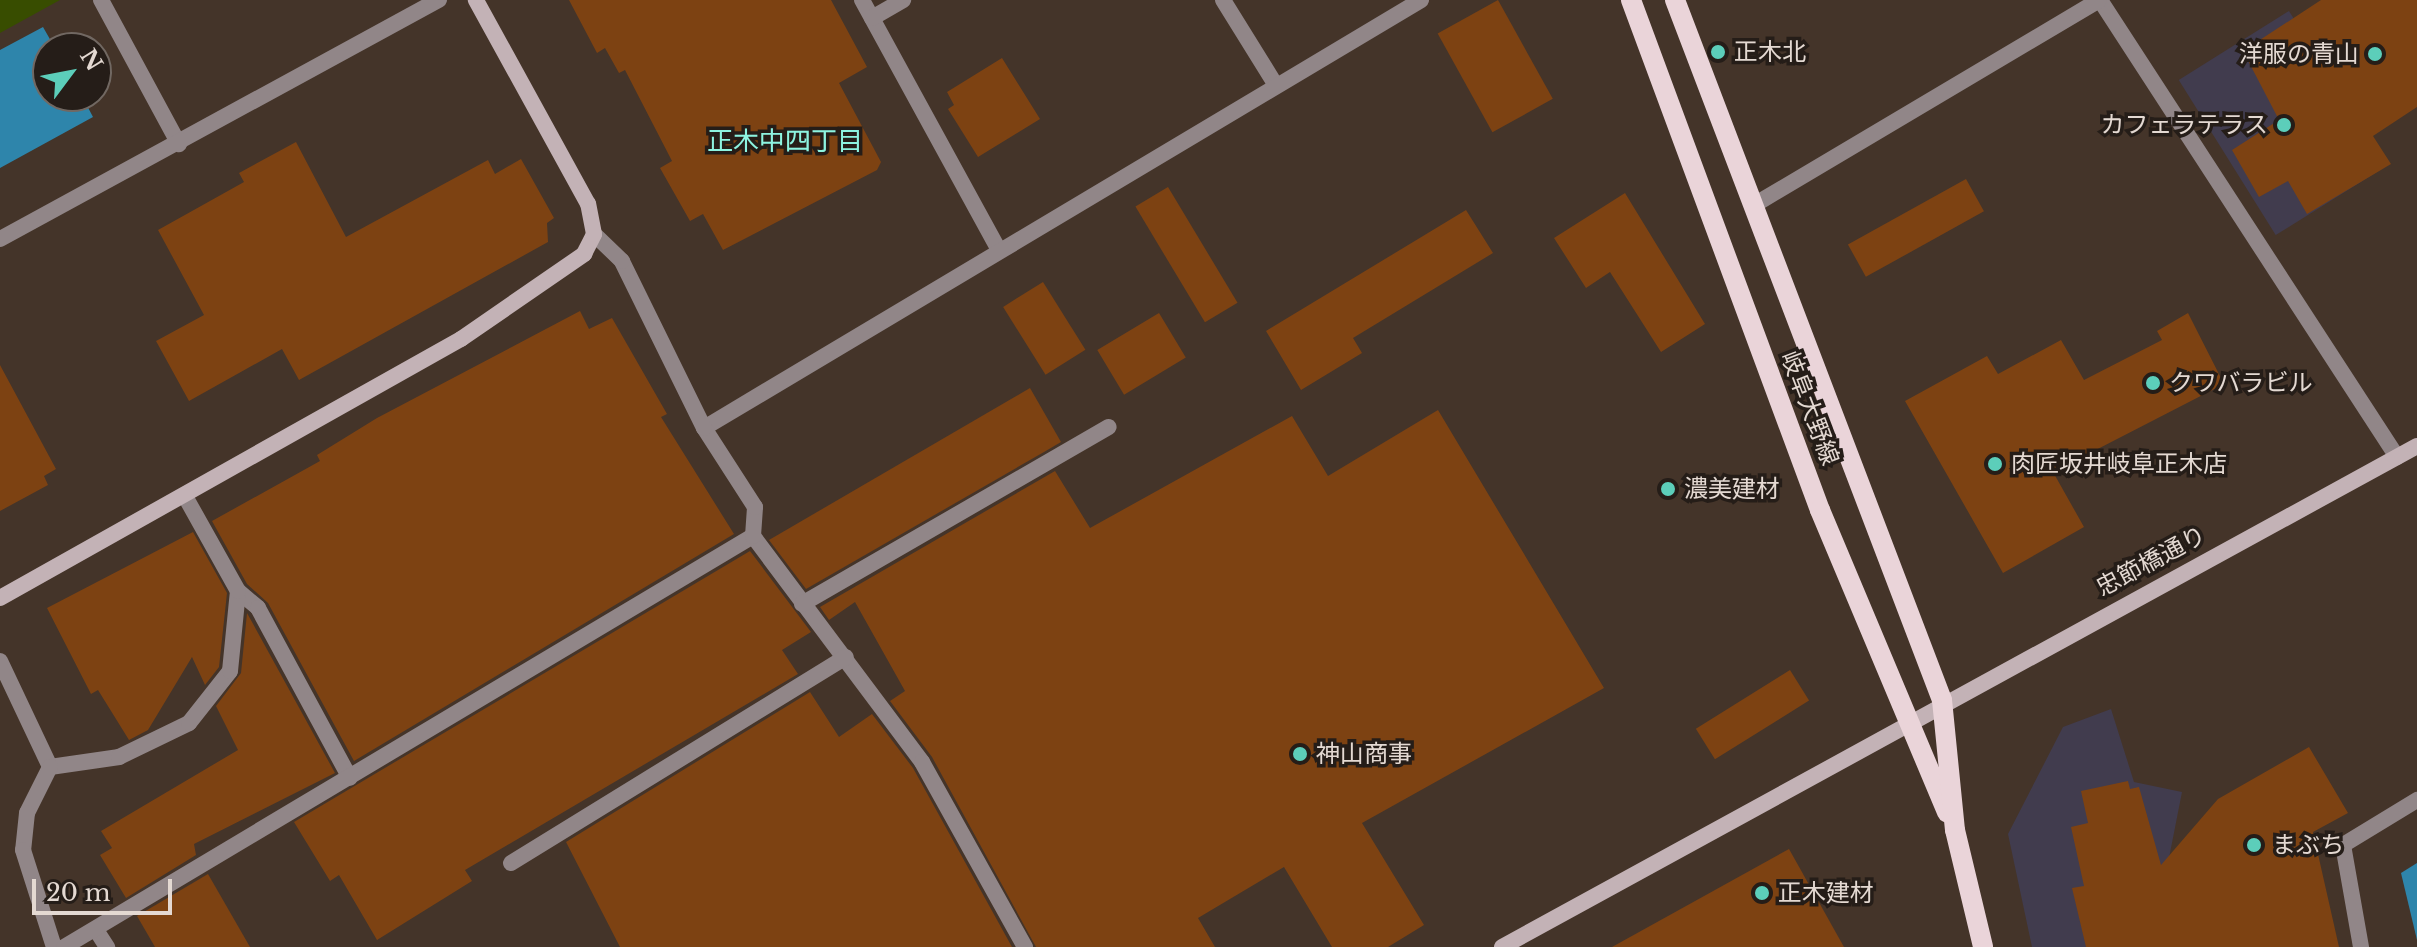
<!DOCTYPE html>
<html>
<head>
<meta charset="utf-8">
<style>
	body { margin:0 }
	#map { position:relative; width:2417px; height:947px; overflow:hidden; background:#443429; font-family:"Libre Baskerville","Noto Sans JP",serif }
	div>[style] { position:absolute }
	.commercial>* { inset:0; background:#413c4e; transform-origin:0 0 }
	.green>* { inset:0; background:#384d00 }
	.water>* { inset:0; background:#2e85ab }
	.building>* { inset:0; background:#7d4212; transform-origin:0 0 }
	.lane>* { height:16px; margin:-8px; padding:0 8px; transform-origin:8px; border-radius:8px; background:#918688 }
	.street>* { height:16px; margin:-8px; padding:0 8px; transform-origin:8px; border-radius:8px; background:#918688 }
	.secondary>* { height:16px; margin:-8px; padding:0 8px; transform-origin:8px; border-radius:8px; background:#c3b2b6 }
	.primary>* { height:20px; margin:-10px; padding:0 10px; transform-origin:10px; border-radius:10px; background:#ead4d9 }
	.dots>* { width:22px; height:22px; translate:-50% -50%; box-sizing:border-box; border:4px solid #251d18; border-radius:50% }
	span { translate:-50% -50%; white-space:nowrap; text-align:center; line-height:1.15; -webkit-text-stroke:7px #251d18; paint-order:stroke }
	.poi-label { font-size:24px; color:#e4d9d2 }
	.left { translate:0 -50%; text-align:left }
	.right { translate:-100% -50%; text-align:right }
	.street-label { font-size:24px; color:#e4d9d2 }
	.neighbourhood-label { font-size:26px; color:#8df3e0 }
	.north { position:absolute; left:32px; top:32px; width:80px; height:80px; box-sizing:border-box; background:#251d18; border:2px solid #716862; border-radius:50%; rotate:58deg; font-size:22px; font-weight:700; line-height:32px; text-align:center; color:#e4d9d2 }
	.north::after { content:''; display:block; margin:auto; width:28px; height:36px; background:#5cceba; clip-path:polygon(50% 0,100% 100%,50% 72%,0 100%) }
	.scale { position:absolute; left:32px; top:879px; width:140px; height:36px; box-sizing:border-box; border:4px solid #e4d9d2; border-top:0; padding-left:10px; font-size:24px; line-height:28px; white-space:nowrap; color:#e4d9d2; -webkit-text-stroke:6px #251d18; paint-order:stroke }
</style>
</head>
<body>
<div id="map">
	<div class="commercial">
		<div style="left:2289px;top:11px;width:183px;height:130px;rotate:58deg"></div>
		<div style="clip-path:polygon(2111px 709px,2134px 782px,2182px 792px,2169px 858px,2187px 947px,2032px 947px,2008px 834px,2063px 727px)"></div>
	</div>
	<div class="green">
		<div style="clip-path:polygon(0 0,60px 0,0 33px)"></div>
	</div>
	<div class="water">
		<div style="clip-path:polygon(43px 27px,55px 48px,48px 48px,48px 96px,82px 96px,93px 117px,0 168px,0 50px)"></div>
		<div style="clip-path:polygon(2417px 863px,2417px 940px,2401px 873px)"></div>
	</div>
	<div class="building">
		<div style="clip-path:polygon(569px 0,831px 0,867px 67px,839px 83px,881px 162px,877px 170px,723px 250px,703px 214px,690px 221px,660px 168px,672px 161px,625px 70px,619px 73px,605px 48px,597px 53px)"></div>
		<div style="left:1498px;top:0;width:113px;height:69px;rotate:61deg"></div>
		<div style="clip-path:polygon(2321px 0,2417px 0,2417px 107px,2373px 136px,2391px 164px,2307px 214px,2288px 181px,2259px 197px,2232px 150px,2279px 120px,2243px 51px)"></div>
		<div style="clip-path:polygon(1002px 58px,1040px 119px,978px 157px,948px 109px,954px 105px,947px 92px)"></div>
		<div style="clip-path:polygon(296px 142px,346px 237px,488px 160px,495px 174px,521px 159px,554px 218px,547px 223px,548px 242px,299px 380px,282px 349px,189px 401px,156px 341px,204px 315px,158px 230px,244px 182px,239px 173px)"></div>
		<div style="left:1966px;top:179px;width:37px;height:135px;rotate:61deg"></div>
		<div style="left:1168px;top:187px;width:135px;height:38px;rotate:59deg"></div>
		<div style="clip-path:polygon(1625px 193px,1705px 324px,1661px 352px,1610px 272px,1586px 288px,1554px 238px)"></div>
		<div style="clip-path:polygon(1466px 210px,1493px 253px,1353px 338px,1362px 353px,1301px 390px,1266px 331px)"></div>
		<div style="left:1043px;top:282px;width:80px;height:47px;rotate:58deg"></div>
		<div style="clip-path:polygon(580px 311px,589px 329px,612px 318px,667px 414px,661px 417px,734px 534px,354px 761px,268px 603px,247px 584px,212px 521px,320px 461px,317px 455px,377px 418px)"></div>
		<div style="left:1159px;top:313px;width:52px;height:72px;rotate:59deg"></div>
		<div style="clip-path:polygon(2188px 313px,2224px 384px,2053px 472px,2084px 527px,2003px 573px,1905px 401px,1987px 356px,1998px 374px,2061px 340px,2084px 380px,2162px 340px,2157px 331px)"></div>
		<div style="clip-path:polygon(0 365px,56px 469px,44px 476px,48px 485px,0 511px)"></div>
		<div style="clip-path:polygon(1030px 388px,1061px 442px,1044px 452px,806px 589px,769px 540px)"></div>
		<div style="clip-path:polygon(1438px 410px,1604px 688px,1362px 823px,1424px 925px,1388px 947px,1332px 947px,1284px 867px,1198px 918px,1215px 947px,1036px 947px,932px 757px,890px 701px,905px 691px,855px 602px,829px 620px,820px 607px,1055px 471px,1090px 528px,1292px 416px,1328px 476px)"></div>
		<div style="clip-path:polygon(193px 532px,227px 593px,219px 667px,205px 685px,192px 657px,148px 730px,129px 740px,98px 690px,91px 694px,47px 608px)"></div>
		<div style="clip-path:polygon(750px 551px,811px 632px,782px 650px,798px 674px,465px 870px,472px 881px,377px 940px,339px 875px,330px 881px,294px 822px)"></div>
		<div style="clip-path:polygon(247px 613px,335px 773px,194px 844px,196px 855px,126px 898px,100px 855px,112px 848px,101px 831px,238px 750px,216px 706px,241px 673px)"></div>
		<div style="left:1790px;top:670px;width:36px;height:111px;rotate:58deg"></div>
		<div style="clip-path:polygon(810px 692px,839px 737px,872px 714px,913px 768px,1012px 947px,620px 947px,566px 842px)"></div>
		<div style="clip-path:polygon(2309px 747px,2348px 813px,2313px 832px,2339px 947px,2086px 947px,2072px 888px,2084px 886px,2071px 827px,2088px 823px,2081px 791px,2128px 781px,2130px 789px,2139px 787px,2161px 865px,2218px 799px)"></div>
		<div style="clip-path:polygon(1789px 849px,1844px 947px,1612px 947px)"></div>
		<div style="clip-path:polygon(208px 874px,250px 947px,155px 947px,137px 916px)"></div>
	</div>
	<div class="lane">
		<div style="left:753px;top:536px;width:282px;rotate:53.2deg"></div>
		<div style="left:922px;top:762px;width:212px;rotate:60.9deg"></div>
		<div style="left:238px;top:591px;width:26px;rotate:40deg"></div>
		<div style="left:258px;top:608px;width:193px;rotate:61.6deg"></div>
		<div style="left:511px;top:863px;width:393px;rotate:-31.6deg"></div>
	</div>
	<div class="street">
		<div style="left:101px;top:0;width:164px;rotate:61.6deg"></div>
		<div style="left:862px;top:0;width:285px;rotate:61.3deg"></div>
		<div style="left:1223px;top:0;width:99px;rotate:58.2deg"></div>
		<div style="left:2100px;top:0;width:545px;rotate:56.98deg"></div>
		<div style="left:872px;top:18px;width:36px;rotate:-30deg"></div>
		<div style="left:1754px;top:205px;width:401px;rotate:-30.7deg"></div>
		<div style="left:0;top:239px;width:500px;rotate:-28.6deg"></div>
		<div style="left:704px;top:428px;width:835px;rotate:-30.83deg"></div>
		<div style="left:802px;top:604px;width:354px;rotate:-30deg"></div>
		<div style="left:0;top:661px;width:117px;rotate:64.7deg"></div>
		<div style="left:50px;top:767px;width:70px;rotate:-8.2deg"></div>
		<div style="left:119px;top:757px;width:78px;rotate:-25.9deg"></div>
		<div style="left:189px;top:723px;width:66px;rotate:-51.7deg"></div>
		<div style="left:230px;top:671px;width:80px;rotate:-84.3deg"></div>
		<div style="left:238px;top:591px;width:109px;rotate:-119.2deg"></div>
		<div style="left:50px;top:767px;width:51px;rotate:116.6deg"></div>
		<div style="left:27px;top:813px;width:37px;rotate:96deg"></div>
		<div style="left:23px;top:850px;width:102px;rotate:72.3deg"></div>
		<div style="left:98px;top:933px;width:17px;rotate:57deg"></div>
		<div style="left:64px;top:947px;width:802px;rotate:-30.82deg"></div>
		<div style="left:753px;top:536px;width:29px;rotate:-86deg"></div>
		<div style="left:755px;top:507px;width:94px;rotate:-122.8deg"></div>
		<div style="left:704px;top:428px;width:186px;rotate:-116.2deg"></div>
		<div style="left:622px;top:261px;width:39px;rotate:-136deg"></div>
		<div style="left:2361px;top:947px;width:104px;rotate:-100deg"></div>
		<div style="left:2343px;top:845px;width:87px;rotate:-31.3deg"></div>
	</div>
	<div class="secondary">
		<div style="left:0;top:598px;width:529px;rotate:-29.33deg"></div>
		<div style="left:461px;top:339px;width:150px;rotate:-34.6deg"></div>
		<div style="left:584px;top:254px;width:22px;rotate:-63deg"></div>
		<div style="left:594px;top:234px;width:31px;rotate:-101deg"></div>
		<div style="left:588px;top:204px;width:233px;rotate:-118.8deg"></div>
		<div style="left:1502px;top:947px;width:1043px;rotate:-28.7deg"></div>
	</div>
	<div class="primary">
		<div style="left:1631px;top:0;width:544px;rotate:69.67deg"></div>
		<div style="left:1820px;top:510px;width:328px;rotate:67.2deg"></div>
		<div style="left:1675px;top:0;width:749px;rotate:69.12deg"></div>
		<div style="left:1942px;top:700px;width:131px;rotate:84.3deg"></div>
		<div style="left:1955px;top:830px;width:120px;rotate:76.5deg"></div>
	</div>
	<div class="dots">
		<div style="left:1718px;top:52px;background:#5cceba"></div>
		<div style="left:2375px;top:54px;background:#5cceba"></div>
		<div style="left:2284px;top:125px;background:#5cceba"></div>
		<div style="left:2153px;top:383px;background:#5cceba"></div>
		<div style="left:1995px;top:464px;background:#5cceba"></div>
		<div style="left:1668px;top:489px;background:#5cceba"></div>
		<div style="left:1300px;top:754px;background:#5cceba"></div>
		<div style="left:2254px;top:845px;background:#5cceba"></div>
		<div style="left:1762px;top:893px;background:#5cceba"></div>
	</div>
	<div class="poi-label">
		<span class="left" style="left:1734px;top:52px">正木北</span>
		<span class="right" style="left:2359px;top:54px">洋服の青山</span>
		<span class="right" style="left:2268px;top:125px">カフェラテラス</span>
		<span class="left" style="left:2169px;top:383px">クワバラビル</span>
		<span class="left" style="left:2011px;top:464px">肉匠坂井岐阜正木店</span>
		<span class="left" style="left:1684px;top:489px">濃美建材</span>
		<span class="left" style="left:1316px;top:754px">神山商事</span>
		<span class="left" style="left:2272px;top:845px">まぶち</span>
		<span class="left" style="left:1778px;top:893px">正木建材</span>
	</div>
	<div class="street-label">
		<span style="left:1810px;top:408px;rotate:69deg">岐阜大野線</span>
		<span style="left:2151px;top:561px;rotate:-28deg">忠節橋通り</span>
	</div>
	<div class="neighbourhood-label">
		<span style="left:785px;top:142px">正木中四丁目</span>
	</div>
	<div class="north">N</div>
	<div class="scale">20 m</div>
</div>
</body>
</html>
